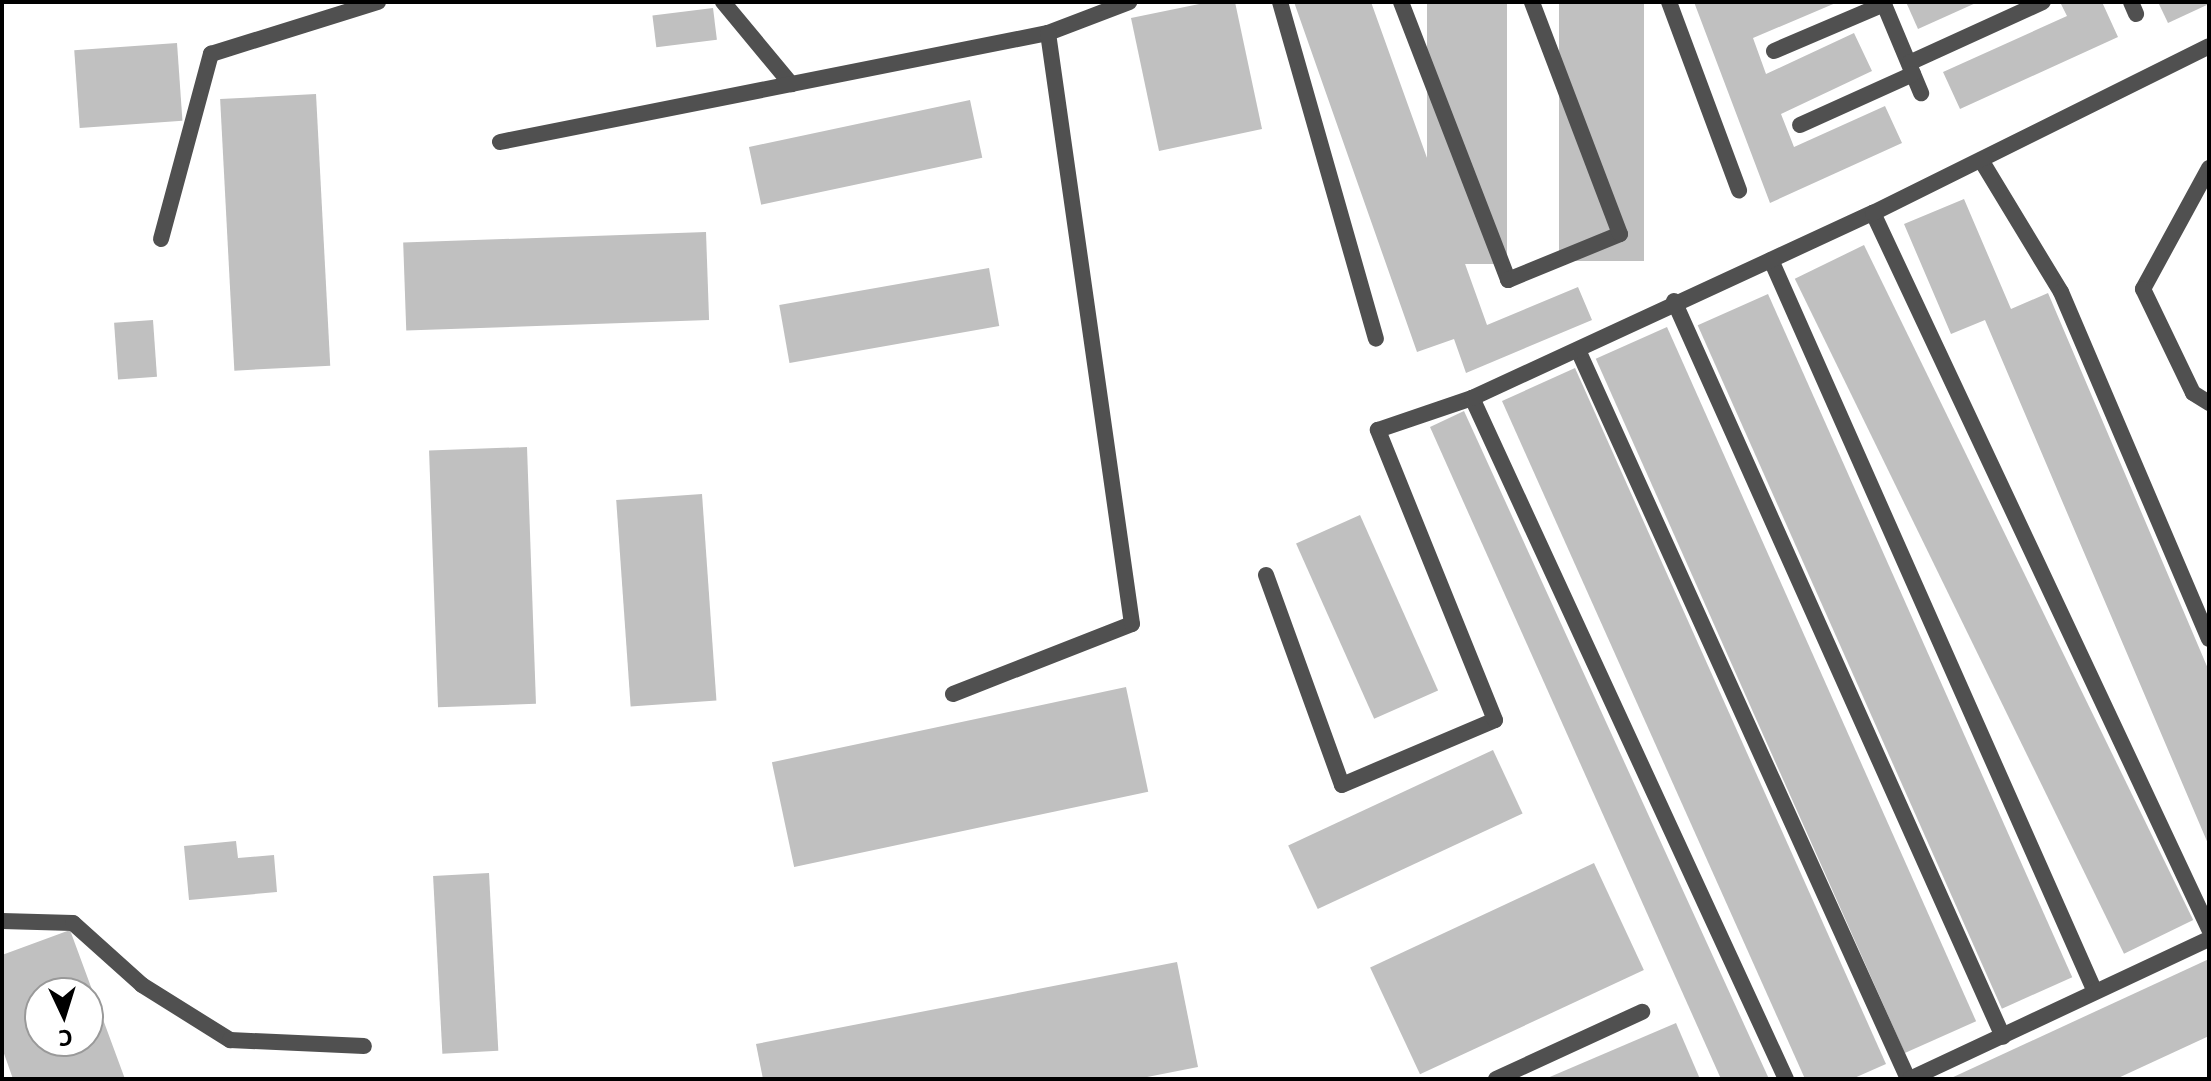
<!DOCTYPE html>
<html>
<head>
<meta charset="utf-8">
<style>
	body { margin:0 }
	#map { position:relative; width:2211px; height:1081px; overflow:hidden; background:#fff; font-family:"Noto Sans",sans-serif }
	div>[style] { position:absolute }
	.building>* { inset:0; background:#c0c0c0; transform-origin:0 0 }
	.service>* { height:16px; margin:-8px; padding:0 8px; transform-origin:8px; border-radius:8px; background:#505050 }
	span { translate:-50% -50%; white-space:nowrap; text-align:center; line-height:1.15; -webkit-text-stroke:6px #fff; paint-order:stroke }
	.frame { position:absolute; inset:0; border:4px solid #000; pointer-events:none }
	.north { position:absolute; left:24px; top:977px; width:80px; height:80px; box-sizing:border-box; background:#fff; border:2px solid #999; border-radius:50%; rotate:176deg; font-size:22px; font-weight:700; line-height:32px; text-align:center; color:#000 }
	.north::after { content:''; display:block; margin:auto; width:28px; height:36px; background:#000; clip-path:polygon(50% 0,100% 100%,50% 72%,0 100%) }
</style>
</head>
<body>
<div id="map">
	<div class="building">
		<div style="clip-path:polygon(1209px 2px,1235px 2px,1262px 129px,1159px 151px,1131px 18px)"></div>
		<div style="clip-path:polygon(1294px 2px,1371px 2px,1487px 325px,1578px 287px,1592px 320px,1466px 373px,1454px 339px,1417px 352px)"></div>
		<div style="left:1427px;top:2px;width:80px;height:262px"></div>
		<div style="left:1559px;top:2px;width:85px;height:259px"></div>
		<div style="clip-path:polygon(1694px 2px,1838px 2px,1753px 38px,1766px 74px,1854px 33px,1872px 71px,1781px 114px,1794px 147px,1885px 106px,1902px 143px,1770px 203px)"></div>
		<div style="clip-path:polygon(1906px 2px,1978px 2px,1918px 29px)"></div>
		<div style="clip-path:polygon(2060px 2px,2102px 2px,2118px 37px,1960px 109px,1943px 72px,2067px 16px)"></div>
		<div style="clip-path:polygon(2158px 2px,2209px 2px,2209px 4px,2168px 23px)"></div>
		<div style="left:713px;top:8px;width:32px;height:61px;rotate:83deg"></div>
		<div style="left:177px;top:43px;width:78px;height:103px;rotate:86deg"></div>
		<div style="left:316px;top:94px;width:272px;height:96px;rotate:87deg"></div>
		<div style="left:970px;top:100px;width:59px;height:226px;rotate:78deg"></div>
		<div style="clip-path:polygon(1964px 199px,2011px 309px,2048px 293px,2209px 671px,2209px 846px,1985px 320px,1951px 334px,1904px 224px)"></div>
		<div style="left:706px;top:232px;width:88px;height:303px;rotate:88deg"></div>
		<div style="left:1864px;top:245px;width:751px;height:77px;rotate:64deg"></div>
		<div style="left:989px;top:268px;width:59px;height:213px;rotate:80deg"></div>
		<div style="left:1768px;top:294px;width:748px;height:77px;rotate:66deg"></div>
		<div style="left:153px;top:320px;width:57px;height:39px;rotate:86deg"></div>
		<div style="left:1667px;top:327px;width:760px;height:78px;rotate:66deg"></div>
		<div style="clip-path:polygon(1575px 368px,1886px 1064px,1852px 1079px,1805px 1079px,1502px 401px)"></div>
		<div style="clip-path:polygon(1464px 411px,1769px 1079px,1721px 1079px,1430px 427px)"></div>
		<div style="left:527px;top:447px;width:257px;height:98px;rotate:88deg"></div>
		<div style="left:702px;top:494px;width:207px;height:86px;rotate:86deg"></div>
		<div style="left:1360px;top:515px;width:192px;height:70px;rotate:66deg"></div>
		<div style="left:1126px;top:687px;width:107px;height:362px;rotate:78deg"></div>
		<div style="left:1493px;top:750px;width:70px;height:226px;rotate:65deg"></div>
		<div style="clip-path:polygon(236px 841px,238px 858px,274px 855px,277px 892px,189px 900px,184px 846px)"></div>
		<div style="left:1594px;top:863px;width:118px;height:247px;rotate:65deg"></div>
		<div style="left:489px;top:873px;width:178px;height:56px;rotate:87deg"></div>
		<div style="clip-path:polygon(evenodd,70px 930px,125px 1079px,13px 1079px,2px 1048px,2px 955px,70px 930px,40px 993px,88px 993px,88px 1041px,40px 1041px,40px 993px)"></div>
		<div style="clip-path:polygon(2209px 959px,2209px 1036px,2116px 1079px,1949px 1079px)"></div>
		<div style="clip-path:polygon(1177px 962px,1198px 1067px,1137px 1079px,763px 1079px,756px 1044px)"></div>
		<div style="clip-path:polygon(1676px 1023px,1700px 1079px,1545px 1079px)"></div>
	</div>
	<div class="service">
		<div style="left:723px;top:2px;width:107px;rotate:50.3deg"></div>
		<div style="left:1280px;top:2px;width:350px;rotate:74.1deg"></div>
		<div style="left:1401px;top:2px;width:298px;rotate:68.9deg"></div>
		<div style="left:1508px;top:280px;width:121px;rotate:-22.3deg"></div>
		<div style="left:1620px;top:234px;width:248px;rotate:-110.8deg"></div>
		<div style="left:1669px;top:2px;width:201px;rotate:69.6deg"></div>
		<div style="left:1883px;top:2px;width:99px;rotate:67.3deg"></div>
		<div style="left:2131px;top:2px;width:13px;rotate:67deg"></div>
		<div style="left:1774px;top:51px;width:120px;rotate:-23.1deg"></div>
		<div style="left:1909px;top:63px;width:147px;rotate:-24.5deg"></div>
		<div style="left:1800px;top:125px;width:124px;rotate:-24.3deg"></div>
		<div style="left:500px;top:142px;width:559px;rotate:-11.25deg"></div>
		<div style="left:1048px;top:33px;width:87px;rotate:-20.9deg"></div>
		<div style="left:1981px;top:160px;width:154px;rotate:58.8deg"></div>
		<div style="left:2061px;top:292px;width:377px;rotate:66.9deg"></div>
		<div style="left:2209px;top:168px;width:138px;rotate:118.6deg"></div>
		<div style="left:2143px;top:289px;width:115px;rotate:64.3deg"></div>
		<div style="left:2193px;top:393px;width:19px;rotate:32deg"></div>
		<div style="left:1873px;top:213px;width:791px;rotate:64.86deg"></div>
		<div style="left:161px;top:239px;width:192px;rotate:-74.9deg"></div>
		<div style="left:211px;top:54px;width:175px;rotate:-17.3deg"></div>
		<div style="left:1771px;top:260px;width:800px;rotate:66.12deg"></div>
		<div style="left:1674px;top:301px;width:806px;rotate:65.91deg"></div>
		<div style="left:1578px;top:350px;width:800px;rotate:65.64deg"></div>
		<div style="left:1266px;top:575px;width:223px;rotate:70.1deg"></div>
		<div style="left:1342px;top:785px;width:166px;rotate:-23deg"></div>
		<div style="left:1495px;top:720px;width:313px;rotate:-112deg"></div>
		<div style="left:1378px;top:430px;width:99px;rotate:-18.8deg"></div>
		<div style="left:953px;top:694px;width:192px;rotate:-21.4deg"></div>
		<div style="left:1132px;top:624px;width:597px;rotate:-98.09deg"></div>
		<div style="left:2px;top:921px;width:71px;rotate:1.6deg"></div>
		<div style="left:73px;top:923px;width:93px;rotate:41.9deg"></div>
		<div style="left:142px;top:985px;width:104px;rotate:32deg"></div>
		<div style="left:230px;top:1040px;width:134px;rotate:2.6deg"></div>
		<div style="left:1496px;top:1079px;width:161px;rotate:-24.7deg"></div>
		<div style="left:1786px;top:1079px;width:750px;rotate:-114.75deg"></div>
		<div style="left:1472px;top:398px;width:442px;rotate:-24.8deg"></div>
		<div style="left:1873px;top:213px;width:375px;rotate:-26.4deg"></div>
		<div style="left:1910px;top:1079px;width:330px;rotate:-25.1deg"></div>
	</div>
	<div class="frame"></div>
	<div class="north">С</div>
</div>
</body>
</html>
